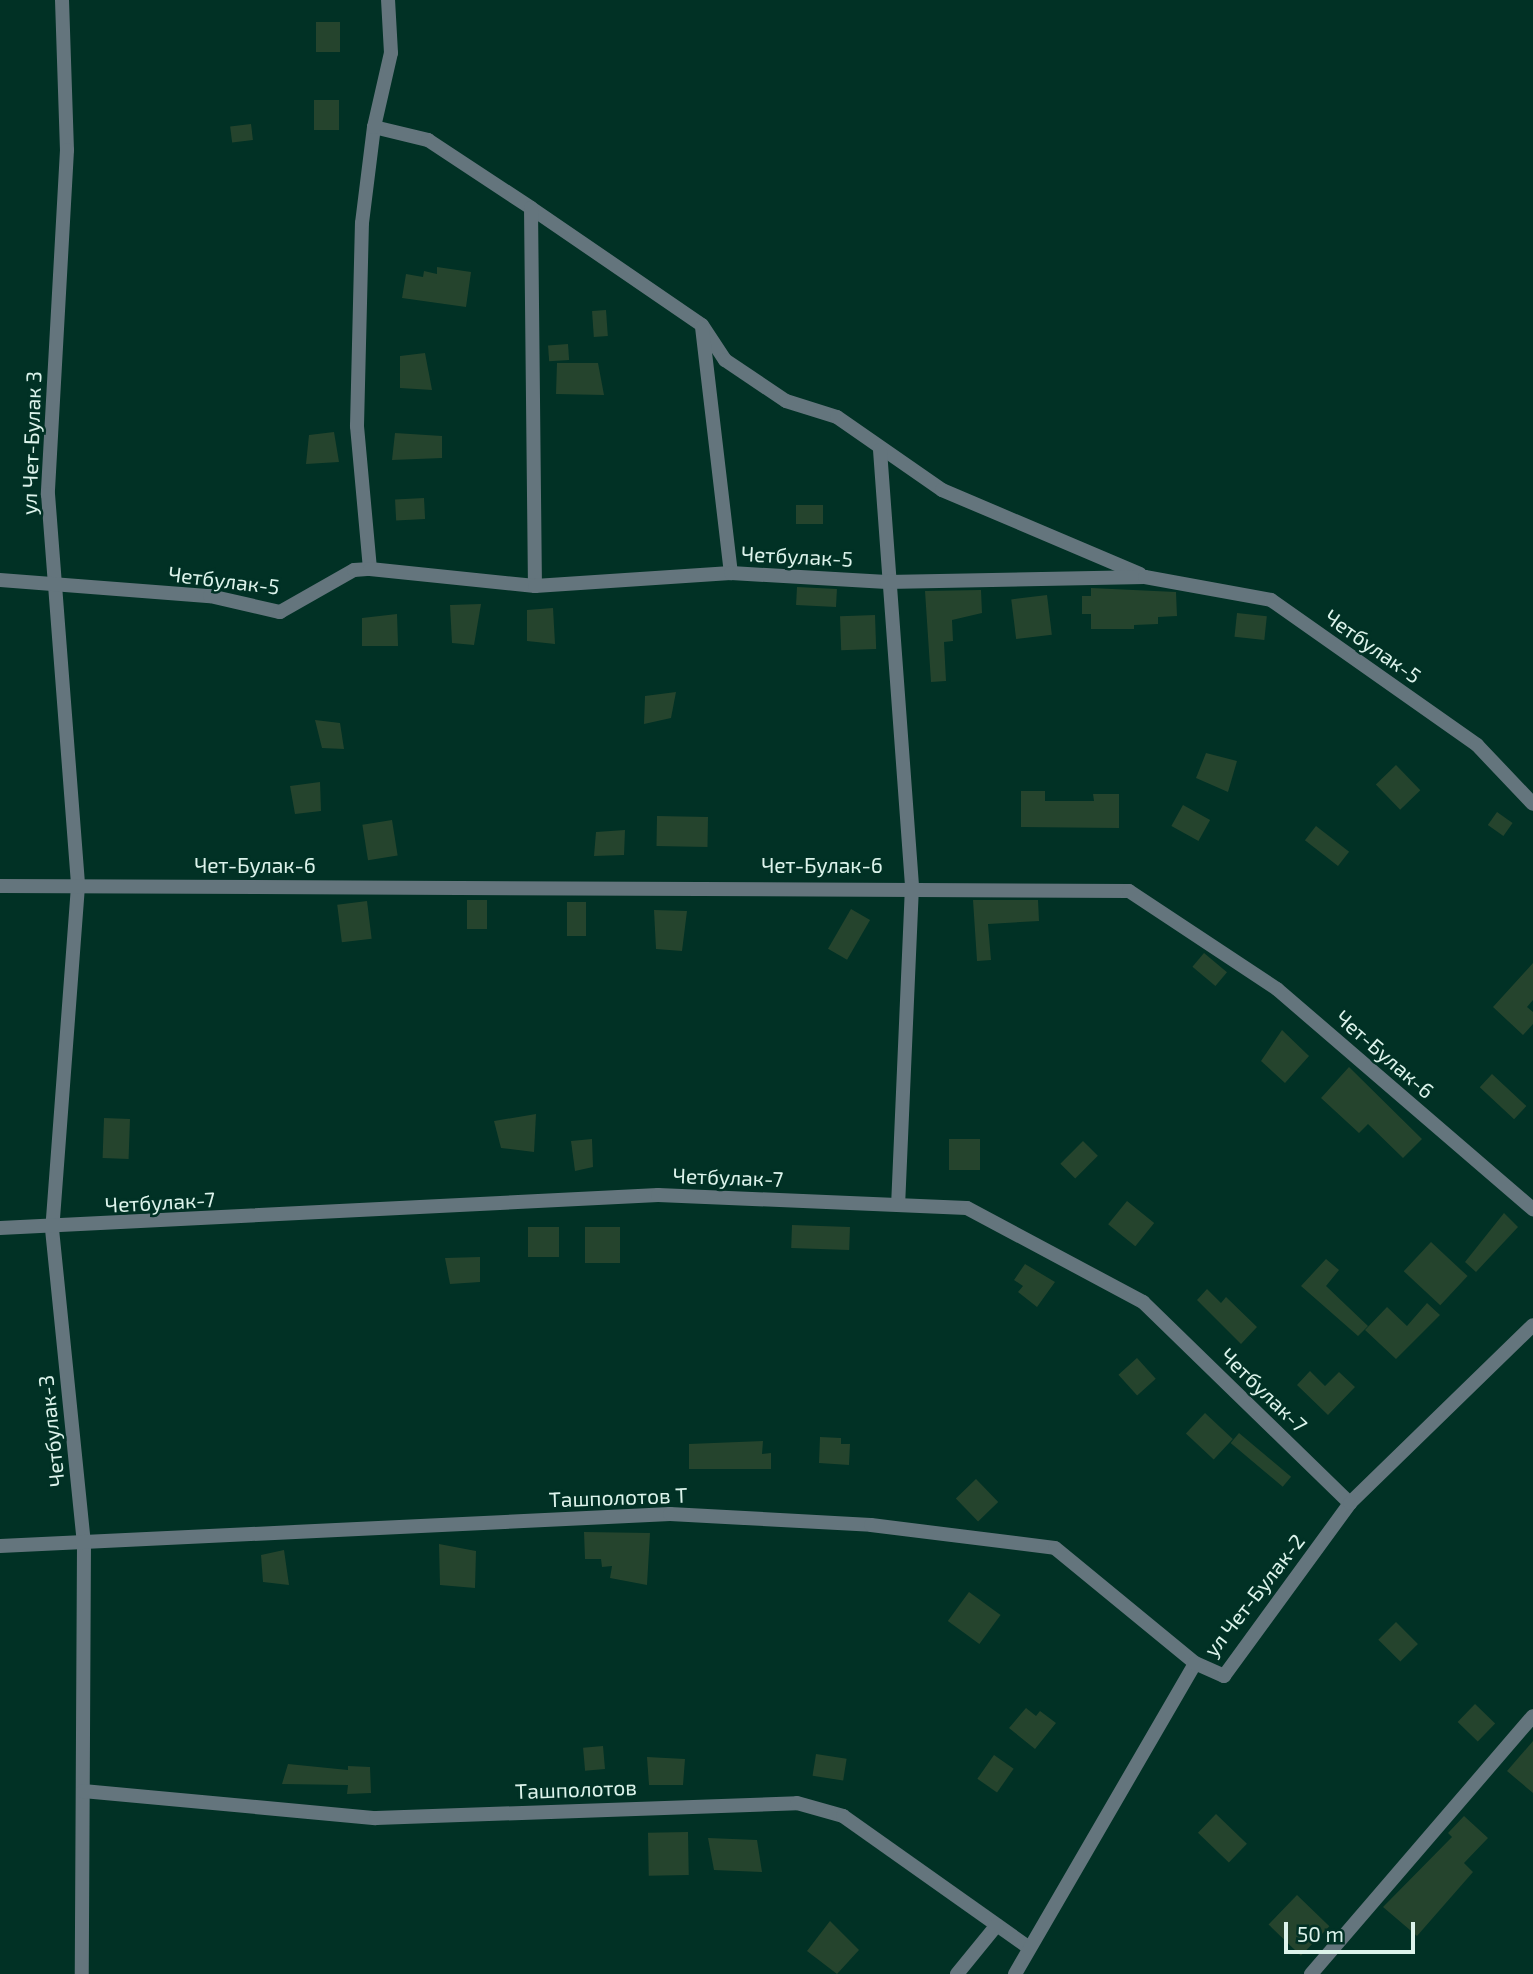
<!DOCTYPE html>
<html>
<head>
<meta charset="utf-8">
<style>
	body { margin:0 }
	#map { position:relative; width:1533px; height:1974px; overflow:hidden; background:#013125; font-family:"Exo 2",sans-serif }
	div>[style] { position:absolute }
	.building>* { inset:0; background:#25442d; transform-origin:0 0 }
	.street>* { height:14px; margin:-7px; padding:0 7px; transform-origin:7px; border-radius:7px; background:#64757d }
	span { translate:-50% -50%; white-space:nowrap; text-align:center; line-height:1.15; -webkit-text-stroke:5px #013125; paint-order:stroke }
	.street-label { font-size:21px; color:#dcf3eb }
	.scale { position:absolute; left:1284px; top:1922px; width:131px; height:32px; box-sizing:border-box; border:4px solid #dcf3eb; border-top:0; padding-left:9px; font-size:21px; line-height:24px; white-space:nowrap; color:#dcf3eb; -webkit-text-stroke:5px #013125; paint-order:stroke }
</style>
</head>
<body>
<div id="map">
	<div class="building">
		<div style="left:316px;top:22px;width:24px;height:30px"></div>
		<div style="left:314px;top:100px;width:25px;height:30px"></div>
		<div style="left:251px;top:124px;width:16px;height:21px;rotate:83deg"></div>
		<div style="clip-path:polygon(437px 267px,471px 272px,466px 307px,402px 298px,406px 274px,423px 277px,424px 271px,437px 274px)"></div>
		<div style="left:606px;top:310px;width:26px;height:14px;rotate:86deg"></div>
		<div style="left:568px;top:344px;width:16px;height:20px;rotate:86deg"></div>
		<div style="clip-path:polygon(425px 353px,432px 390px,400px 388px,400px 356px)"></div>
		<div style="clip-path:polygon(557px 363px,598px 363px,604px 395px,556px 394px)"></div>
		<div style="clip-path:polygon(334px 432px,339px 462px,306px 464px,309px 435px)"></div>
		<div style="clip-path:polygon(395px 433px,442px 436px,442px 458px,392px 460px)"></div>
		<div style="left:424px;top:498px;width:21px;height:29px;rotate:87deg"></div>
		<div style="left:796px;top:505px;width:27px;height:19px"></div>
		<div style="left:797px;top:587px;width:40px;height:18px;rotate:3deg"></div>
		<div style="clip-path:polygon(1091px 588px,1176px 592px,1177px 616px,1158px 617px,1158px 624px,1134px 625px,1134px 629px,1091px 629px,1091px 614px,1082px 614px,1082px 596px,1091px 596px)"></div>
		<div style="clip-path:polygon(981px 590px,982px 613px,952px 620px,953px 641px,944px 642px,946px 681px,931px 682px,925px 591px)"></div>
		<div style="left:1047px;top:595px;width:40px;height:36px;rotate:83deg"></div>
		<div style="clip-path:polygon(481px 604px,474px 645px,452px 643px,450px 605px)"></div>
		<div style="clip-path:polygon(553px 608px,555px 644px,527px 641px,527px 610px)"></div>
		<div style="left:1237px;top:613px;width:30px;height:24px;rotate:6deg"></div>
		<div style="clip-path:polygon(397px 614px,398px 646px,362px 646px,362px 618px)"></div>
		<div style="left:875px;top:615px;width:34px;height:35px;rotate:88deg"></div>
		<div style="clip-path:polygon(676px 692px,671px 718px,644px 724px,645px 696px)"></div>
		<div style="clip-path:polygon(315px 720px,340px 723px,344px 749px,322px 748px)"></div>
		<div style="clip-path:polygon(1206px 753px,1237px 761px,1228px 792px,1196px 778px)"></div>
		<div style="left:1396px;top:765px;width:35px;height:28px;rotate:46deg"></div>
		<div style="clip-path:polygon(320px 782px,321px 811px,295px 814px,290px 786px)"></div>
		<div style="clip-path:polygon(1021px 791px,1045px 791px,1045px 801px,1094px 801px,1093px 794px,1119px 794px,1119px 828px,1021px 827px)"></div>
		<div style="left:1183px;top:805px;width:31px;height:24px;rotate:29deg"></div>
		<div style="left:1497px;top:812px;width:19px;height:16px;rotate:35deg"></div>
		<div style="left:657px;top:816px;width:51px;height:30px;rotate:1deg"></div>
		<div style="left:392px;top:820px;width:36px;height:30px;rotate:81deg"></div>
		<div style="left:1316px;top:826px;width:42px;height:18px;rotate:38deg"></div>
		<div style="clip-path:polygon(625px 830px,624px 855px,594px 856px,596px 832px)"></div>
		<div style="left:467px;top:900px;width:20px;height:29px"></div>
		<div style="clip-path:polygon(973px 900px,1038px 900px,1039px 921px,988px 924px,991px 960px,977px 961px)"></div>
		<div style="left:367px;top:901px;width:38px;height:30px;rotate:83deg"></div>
		<div style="left:567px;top:902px;width:19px;height:34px"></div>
		<div style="left:851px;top:909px;width:22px;height:46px;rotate:30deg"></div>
		<div style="clip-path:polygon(654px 910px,687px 911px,682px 951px,656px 949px)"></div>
		<div style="left:1204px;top:953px;width:30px;height:18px;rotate:40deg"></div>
		<div style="clip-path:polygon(1533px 963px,1533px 1000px,1527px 1007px,1533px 1012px,1533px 1024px,1523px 1035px,1493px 1007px)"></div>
		<div style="clip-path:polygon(1282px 1030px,1309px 1056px,1285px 1083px,1261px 1061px)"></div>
		<div style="clip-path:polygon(1349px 1067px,1422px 1139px,1403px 1158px,1368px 1124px,1359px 1133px,1321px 1098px)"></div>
		<div style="left:1492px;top:1074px;width:47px;height:18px;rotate:43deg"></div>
		<div style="clip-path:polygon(536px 1114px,534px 1152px,501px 1148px,494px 1121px)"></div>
		<div style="left:104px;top:1118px;width:26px;height:40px;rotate:2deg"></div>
		<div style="clip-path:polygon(592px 1139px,593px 1167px,575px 1171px,571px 1141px)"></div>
		<div style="left:949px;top:1139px;width:31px;height:31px"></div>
		<div style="left:1083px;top:1141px;width:21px;height:32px;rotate:45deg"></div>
		<div style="left:1127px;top:1201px;width:35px;height:30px;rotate:39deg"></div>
		<div style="clip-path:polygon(1504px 1213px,1518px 1227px,1476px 1272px,1465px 1262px)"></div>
		<div style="left:792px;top:1225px;width:58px;height:23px;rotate:2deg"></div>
		<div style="left:528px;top:1227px;width:31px;height:30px"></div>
		<div style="left:585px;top:1227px;width:35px;height:36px"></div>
		<div style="left:1431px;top:1242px;width:50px;height:40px;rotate:43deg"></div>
		<div style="clip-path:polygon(480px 1257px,480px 1282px,450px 1284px,445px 1258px)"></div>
		<div style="clip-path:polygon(1326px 1259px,1339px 1270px,1326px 1286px,1368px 1326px,1358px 1336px,1301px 1286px)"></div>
		<div style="clip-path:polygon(1025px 1264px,1055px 1282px,1037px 1307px,1018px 1292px,1023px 1286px,1014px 1280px)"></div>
		<div style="clip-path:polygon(1207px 1289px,1221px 1303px,1226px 1297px,1257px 1327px,1241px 1344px,1197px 1300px)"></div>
		<div style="clip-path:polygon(1427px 1303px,1440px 1315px,1396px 1359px,1365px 1330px,1387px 1307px,1407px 1326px)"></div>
		<div style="left:1137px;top:1358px;width:28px;height:25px;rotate:48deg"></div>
		<div style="clip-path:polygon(1310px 1371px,1325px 1386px,1339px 1372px,1355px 1387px,1328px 1415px,1297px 1385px)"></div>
		<div style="left:1205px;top:1413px;width:38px;height:28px;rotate:43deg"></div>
		<div style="left:1239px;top:1433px;width:68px;height:13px;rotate:40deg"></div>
		<div style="clip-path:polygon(820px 1437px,841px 1438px,841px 1444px,850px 1444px,849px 1465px,819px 1463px)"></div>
		<div style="clip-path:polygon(763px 1441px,762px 1454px,771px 1453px,771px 1469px,689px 1469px,689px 1444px)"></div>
		<div style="left:976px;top:1479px;width:32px;height:28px;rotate:46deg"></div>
		<div style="clip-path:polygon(584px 1532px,650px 1533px,647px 1585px,610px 1578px,612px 1566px,602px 1567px,601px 1559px,585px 1559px)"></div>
		<div style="clip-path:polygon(439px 1544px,476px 1551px,475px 1588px,440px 1585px)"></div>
		<div style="clip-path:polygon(284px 1550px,289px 1585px,263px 1582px,261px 1555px)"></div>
		<div style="left:969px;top:1592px;width:39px;height:36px;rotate:36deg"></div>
		<div style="left:1396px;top:1622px;width:31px;height:25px;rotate:45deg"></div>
		<div style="left:1475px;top:1704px;width:28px;height:25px;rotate:44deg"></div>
		<div style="clip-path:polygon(1026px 1708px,1036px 1716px,1040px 1711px,1056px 1723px,1035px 1749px,1009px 1728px)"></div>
		<div style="clip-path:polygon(1533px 1741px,1533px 1793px,1507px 1771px)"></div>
		<div style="left:603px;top:1746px;width:23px;height:20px;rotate:85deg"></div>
		<div style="left:816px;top:1754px;width:31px;height:22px;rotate:9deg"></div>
		<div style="left:994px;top:1755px;width:24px;height:29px;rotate:35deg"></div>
		<div style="clip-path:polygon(647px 1757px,685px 1759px,683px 1785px,649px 1785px)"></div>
		<div style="clip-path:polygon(288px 1764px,348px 1770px,348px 1766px,370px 1767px,371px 1793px,347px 1794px,348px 1785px,282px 1784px)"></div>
		<div style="left:1216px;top:1814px;width:43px;height:26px;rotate:44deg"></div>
		<div style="clip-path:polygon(1464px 1816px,1488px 1838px,1464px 1863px,1473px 1872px,1417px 1936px,1383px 1907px,1452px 1837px,1448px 1833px)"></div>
		<div style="left:688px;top:1832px;width:43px;height:40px;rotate:89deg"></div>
		<div style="clip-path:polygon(708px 1838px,757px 1840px,762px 1872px,714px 1870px)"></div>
		<div style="left:1297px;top:1895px;width:45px;height:41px;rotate:44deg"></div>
		<div style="clip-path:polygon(830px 1921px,859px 1950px,837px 1974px,807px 1951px)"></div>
	</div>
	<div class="street">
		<div style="left:62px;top:0;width:150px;rotate:88.1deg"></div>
		<div style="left:67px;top:150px;width:345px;rotate:93.2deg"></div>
		<div style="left:48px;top:494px;width:393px;rotate:85.6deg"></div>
		<div style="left:78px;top:886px;width:344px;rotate:94.3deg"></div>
		<div style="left:52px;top:1229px;width:317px;rotate:84.2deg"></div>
		<div style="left:84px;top:1544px;width:430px;rotate:90.3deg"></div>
		<div style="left:374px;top:127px;width:56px;rotate:13.5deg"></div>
		<div style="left:428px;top:140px;width:123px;rotate:33.4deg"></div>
		<div style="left:531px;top:208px;width:207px;rotate:34.4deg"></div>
		<div style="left:702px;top:325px;width:42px;rotate:56.7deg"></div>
		<div style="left:725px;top:360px;width:73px;rotate:33.9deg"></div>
		<div style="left:786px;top:401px;width:53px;rotate:17.4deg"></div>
		<div style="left:837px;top:417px;width:128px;rotate:34.8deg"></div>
		<div style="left:942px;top:490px;width:215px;rotate:23deg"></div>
		<div style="left:531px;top:208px;width:378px;rotate:89.4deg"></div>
		<div style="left:702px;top:327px;width:248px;rotate:83.3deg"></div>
		<div style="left:880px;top:450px;width:437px;rotate:85.8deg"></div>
		<div style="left:912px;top:886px;width:319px;rotate:92.5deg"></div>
		<div style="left:370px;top:569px;width:144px;rotate:-95.2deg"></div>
		<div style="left:357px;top:426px;width:203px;rotate:-88.6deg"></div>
		<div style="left:362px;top:223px;width:97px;rotate:-82.9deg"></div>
		<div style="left:374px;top:127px;width:76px;rotate:-77.1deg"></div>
		<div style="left:391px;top:53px;width:53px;rotate:-93.2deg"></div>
		<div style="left:0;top:580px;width:211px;rotate:4.4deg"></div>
		<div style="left:210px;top:596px;width:72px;rotate:12.9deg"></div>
		<div style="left:280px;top:612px;width:85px;rotate:-29.6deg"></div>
		<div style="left:354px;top:570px;width:16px;rotate:-4deg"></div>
		<div style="left:370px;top:569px;width:166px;rotate:5.9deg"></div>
		<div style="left:535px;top:586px;width:196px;rotate:-3.8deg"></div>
		<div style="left:731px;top:573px;width:156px;rotate:3.3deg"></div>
		<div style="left:887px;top:582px;width:258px;rotate:-1.1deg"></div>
		<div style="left:1145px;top:577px;width:128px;rotate:10.3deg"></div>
		<div style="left:1271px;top:600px;width:252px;rotate:35.1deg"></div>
		<div style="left:1477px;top:745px;width:81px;rotate:46.5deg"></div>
		<div style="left:0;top:886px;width:1129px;rotate:0.25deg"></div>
		<div style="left:1129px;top:891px;width:178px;rotate:33.5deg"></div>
		<div style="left:1277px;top:989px;width:338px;rotate:40.7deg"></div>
		<div style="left:0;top:1228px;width:659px;rotate:-2.87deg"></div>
		<div style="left:658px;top:1195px;width:309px;rotate:2.4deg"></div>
		<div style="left:967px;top:1208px;width:200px;rotate:28.1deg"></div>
		<div style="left:1143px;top:1302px;width:289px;rotate:44.2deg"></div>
		<div style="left:0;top:1546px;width:671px;rotate:-2.73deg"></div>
		<div style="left:670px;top:1514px;width:201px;rotate:3.1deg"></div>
		<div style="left:871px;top:1525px;width:185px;rotate:7.1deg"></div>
		<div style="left:1055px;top:1548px;width:181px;rotate:39.4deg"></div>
		<div style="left:83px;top:1791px;width:294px;rotate:5.3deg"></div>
		<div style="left:376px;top:1818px;width:421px;rotate:-2deg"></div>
		<div style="left:797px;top:1803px;width:48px;rotate:15.8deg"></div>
		<div style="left:843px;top:1816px;width:227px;rotate:35.3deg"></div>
		<div style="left:957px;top:1974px;width:63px;rotate:-50.8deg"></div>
		<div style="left:1015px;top:1974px;width:359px;rotate:-59.9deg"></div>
		<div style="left:1195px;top:1663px;width:32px;rotate:24deg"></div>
		<div style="left:1224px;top:1676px;width:214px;rotate:-53.9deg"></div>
		<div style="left:1350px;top:1503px;width:255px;rotate:-44.2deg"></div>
		<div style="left:1311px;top:1974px;width:340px;rotate:-49.3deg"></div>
	</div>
	<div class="street-label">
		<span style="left:31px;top:443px;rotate:-88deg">ул Чет-Булак 3</span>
		<span style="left:797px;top:556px;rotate:3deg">Четбулак-5</span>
		<span style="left:224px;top:580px;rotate:7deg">Четбулак-5</span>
		<span style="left:1373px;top:646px;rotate:35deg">Четбулак-5</span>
		<span style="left:255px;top:865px">Чет-Булак-6</span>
		<span style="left:822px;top:865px">Чет-Булак-6</span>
		<span style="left:1385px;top:1054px;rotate:41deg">Чет-Булак-6</span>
		<span style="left:728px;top:1177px;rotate:2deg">Четбулак-7</span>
		<span style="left:160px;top:1202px;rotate:-3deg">Четбулак-7</span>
		<span style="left:1264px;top:1390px;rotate:44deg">Четбулак-7</span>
		<span style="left:51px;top:1431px;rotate:-96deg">Четбулак-3</span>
		<span style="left:618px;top:1497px;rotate:-2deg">Ташполотов Т</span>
		<span style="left:1254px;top:1595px;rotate:-52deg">ул Чет-Булак-2</span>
		<span style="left:576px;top:1789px;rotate:-2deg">Ташполотов</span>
	</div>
	<div class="scale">50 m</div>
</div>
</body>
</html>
